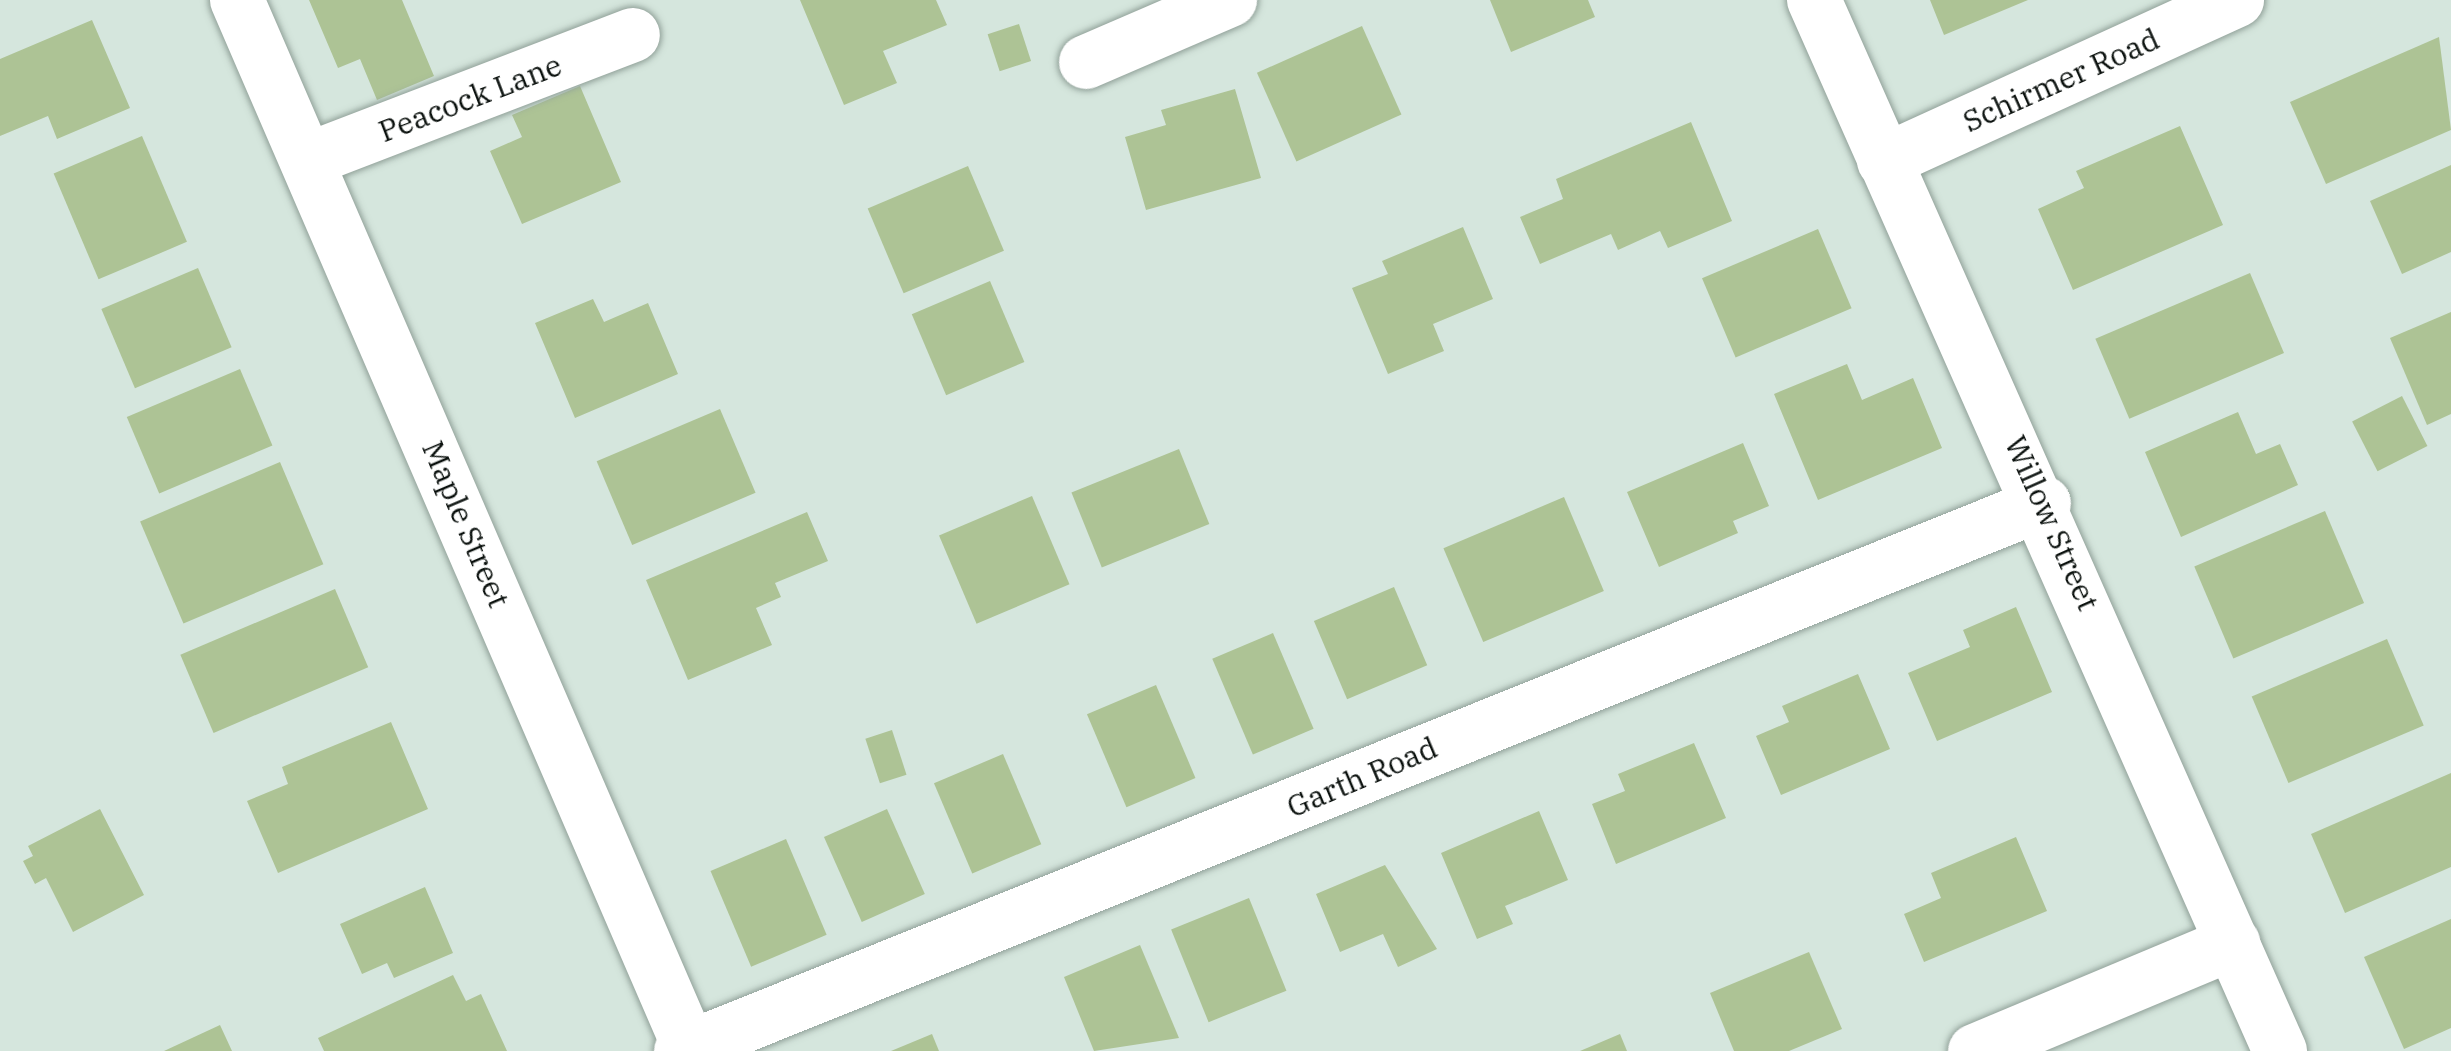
<!DOCTYPE html>
<html>
<head>
<meta charset="utf-8">
<style>
	body { margin:0 }
	#map { position:relative; width:2451px; height:1051px; overflow:hidden; background:#d5e6dd; font-family:"IBM Plex Serif",serif }
	div>[style] { position:absolute }
	.building>* { inset:0; background:#adc395; transform-origin:0 0 }
	.roads { filter:drop-shadow(0 0 3px #91a199) drop-shadow(0 0 3px #91a199) }
	.minor>* { height:54px; margin:-27px; padding:0 27px; transform-origin:27px; border-radius:27px; background:#fff }
	span { translate:-50% -50%; white-space:nowrap; text-align:center; line-height:1.15; -webkit-text-stroke:9px #fff; paint-order:stroke }
	.street-label { font-size:30px; color:#0b110e }
</style>
</head>
<body>
<div id="map">
	<div class="building">
		<div style="clip-path:polygon(309px 0,402px 0,434px 76px,377px 100px,360px 59px,338px 68px)"></div>
		<div style="clip-path:polygon(800px 0,936px 0,947px 25px,883px 51px,897px 83px,844px 105px)"></div>
		<div style="clip-path:polygon(1490px 0,1588px 0,1595px 17px,1511px 52px)"></div>
		<div style="clip-path:polygon(1930px 0,2028px 0,1944px 35px)"></div>
		<div style="clip-path:polygon(92px 20px,130px 108px,57px 139px,48px 116px,0 136px,0 59px)"></div>
		<div style="left:1019px;top:24px;width:39px;height:33px;rotate:72deg"></div>
		<div style="left:1362px;top:26px;width:97px;height:115px;rotate:66deg"></div>
		<div style="clip-path:polygon(2439px 37px,2451px 130px,2326px 184px,2290px 102px)"></div>
		<div style="clip-path:polygon(580px 86px,621px 182px,522px 224px,490px 151px,522px 137px,512px 115px)"></div>
		<div style="clip-path:polygon(1235px 89px,1261px 178px,1146px 210px,1125px 137px,1166px 125px,1161px 110px)"></div>
		<div style="clip-path:polygon(1691px 122px,1732px 221px,1668px 248px,1660px 231px,1618px 250px,1611px 234px,1540px 264px,1520px 217px,1563px 199px,1556px 179px)"></div>
		<div style="clip-path:polygon(2180px 126px,2223px 225px,2073px 290px,2038px 209px,2084px 188px,2076px 171px)"></div>
		<div style="left:142px;top:136px;width:115px;height:96px;rotate:67deg"></div>
		<div style="clip-path:polygon(2451px 165px,2451px 252px,2402px 274px,2370px 201px)"></div>
		<div style="left:968px;top:166px;width:92px;height:109px;rotate:67deg"></div>
		<div style="clip-path:polygon(1463px 227px,1493px 299px,1433px 324px,1444px 351px,1388px 374px,1352px 288px,1388px 274px,1382px 261px)"></div>
		<div style="left:1818px;top:229px;width:86px;height:126px;rotate:67deg"></div>
		<div style="left:198px;top:268px;width:86px;height:105px;rotate:67deg"></div>
		<div style="left:2250px;top:273px;width:87px;height:168px;rotate:67deg"></div>
		<div style="left:990px;top:281px;width:88px;height:85px;rotate:67deg"></div>
		<div style="clip-path:polygon(593px 299px,604px 322px,648px 303px,678px 374px,575px 418px,535px 323px)"></div>
		<div style="clip-path:polygon(2451px 312px,2451px 414px,2427px 425px,2390px 338px)"></div>
		<div style="clip-path:polygon(1847px 364px,1862px 400px,1913px 378px,1942px 448px,1818px 500px,1774px 394px)"></div>
		<div style="left:240px;top:369px;width:83px;height:123px;rotate:67deg"></div>
		<div style="left:2402px;top:396px;width:56px;height:56px;rotate:63deg"></div>
		<div style="left:720px;top:409px;width:91px;height:134px;rotate:67deg"></div>
		<div style="clip-path:polygon(2238px 412px,2256px 454px,2280px 444px,2298px 485px,2181px 537px,2145px 452px)"></div>
		<div style="clip-path:polygon(1743px 443px,1769px 506px,1733px 521px,1738px 533px,1659px 567px,1627px 492px)"></div>
		<div style="left:1179px;top:449px;width:81px;height:116px;rotate:68deg"></div>
		<div style="left:280px;top:462px;width:111px;height:152px;rotate:67deg"></div>
		<div style="left:1032px;top:496px;width:96px;height:101px;rotate:67deg"></div>
		<div style="left:1564px;top:497px;width:102px;height:131px;rotate:67deg"></div>
		<div style="left:2325px;top:511px;width:100px;height:142px;rotate:67deg"></div>
		<div style="clip-path:polygon(807px 512px,828px 561px,775px 583px,781px 597px,756px 608px,772px 645px,688px 680px,646px 580px)"></div>
		<div style="left:1394px;top:587px;width:85px;height:87px;rotate:67deg"></div>
		<div style="left:335px;top:589px;width:85px;height:168px;rotate:67deg"></div>
		<div style="clip-path:polygon(2016px 607px,2052px 692px,1937px 741px,1908px 673px,1970px 647px,1963px 630px)"></div>
		<div style="left:1273px;top:633px;width:104px;height:66px;rotate:67deg"></div>
		<div style="left:2387px;top:639px;width:94px;height:147px;rotate:67deg"></div>
		<div style="clip-path:polygon(1858px 674px,1890px 749px,1781px 795px,1756px 736px,1789px 722px,1782px 706px)"></div>
		<div style="left:1156px;top:685px;width:101px;height:75px;rotate:67deg"></div>
		<div style="clip-path:polygon(391px 722px,428px 809px,278px 873px,247px 801px,288px 784px,282px 767px)"></div>
		<div style="left:892px;top:730px;width:47px;height:28px;rotate:72deg"></div>
		<div style="clip-path:polygon(1694px 743px,1726px 818px,1616px 864px,1592px 804px,1625px 791px,1618px 774px)"></div>
		<div style="left:1003px;top:754px;width:98px;height:75px;rotate:67deg"></div>
		<div style="clip-path:polygon(2451px 773px,2451px 867px,2345px 913px,2311px 834px)"></div>
		<div style="clip-path:polygon(100px 809px,144px 895px,73px 932px,46px 878px,35px 884px,23px 861px,33px 856px,28px 846px)"></div>
		<div style="left:887px;top:809px;width:93px;height:69px;rotate:66deg"></div>
		<div style="clip-path:polygon(1539px 811px,1568px 880px,1505px 906px,1513px 924px,1477px 939px,1441px 853px)"></div>
		<div style="clip-path:polygon(2016px 837px,2047px 911px,1924px 962px,1904px 914px,1941px 898px,1931px 873px)"></div>
		<div style="left:786px;top:839px;width:104px;height:82px;rotate:67deg"></div>
		<div style="clip-path:polygon(1385px 865px,1437px 949px,1398px 967px,1383px 934px,1340px 952px,1316px 894px)"></div>
		<div style="clip-path:polygon(425px 887px,453px 953px,394px 978px,387px 963px,362px 974px,340px 924px)"></div>
		<div style="left:1249px;top:898px;width:100px;height:84px;rotate:68deg"></div>
		<div style="clip-path:polygon(2451px 919px,2451px 1028px,2404px 1049px,2364px 957px)"></div>
		<div style="clip-path:polygon(1140px 945px,1179px 1038px,1094px 1051px,1064px 977px)"></div>
		<div style="clip-path:polygon(1809px 952px,1842px 1029px,1789px 1051px,1734px 1051px,1710px 993px)"></div>
		<div style="clip-path:polygon(453px 975px,466px 1001px,481px 994px,507px 1051px,324px 1051px,318px 1038px)"></div>
		<div style="clip-path:polygon(220px 1025px,232px 1051px,164px 1051px)"></div>
		<div style="clip-path:polygon(932px 1034px,939px 1051px,891px 1051px)"></div>
		<div style="clip-path:polygon(1620px 1034px,1627px 1051px,1580px 1051px)"></div>
	</div>
	<div class="roads">
		<div class="minor">
			<div style="left:237px;top:0;width:1145px;rotate:66.64deg"></div>
			<div style="left:1814px;top:0;width:1150px;rotate:66.09deg"></div>
			<div style="left:1086px;top:62px;width:157px;rotate:-23.3deg"></div>
			<div style="left:307px;top:160px;width:349px;rotate:-21deg"></div>
			<div style="left:1884px;top:161px;width:388px;rotate:-24.5deg"></div>
			<div style="left:681px;top:1051px;width:1469px;rotate:-21.9deg"></div>
			<div style="left:1975px;top:1051px;width:280px;rotate:-22.7deg"></div>
		</div>
	</div>
	<div class="street-label">
		<span style="left:2061px;top:80px;rotate:-24deg">Schirmer Road</span>
		<span style="left:470px;top:98px;rotate:-21deg">Peacock Lane</span>
		<span style="left:2052px;top:523px;rotate:66deg">Willow Street</span>
		<span style="left:466px;top:524px;rotate:67deg">Maple Street</span>
		<span style="left:1362px;top:777px;rotate:-23deg">Garth Road</span>
	</div>
</div>
</body>
</html>
